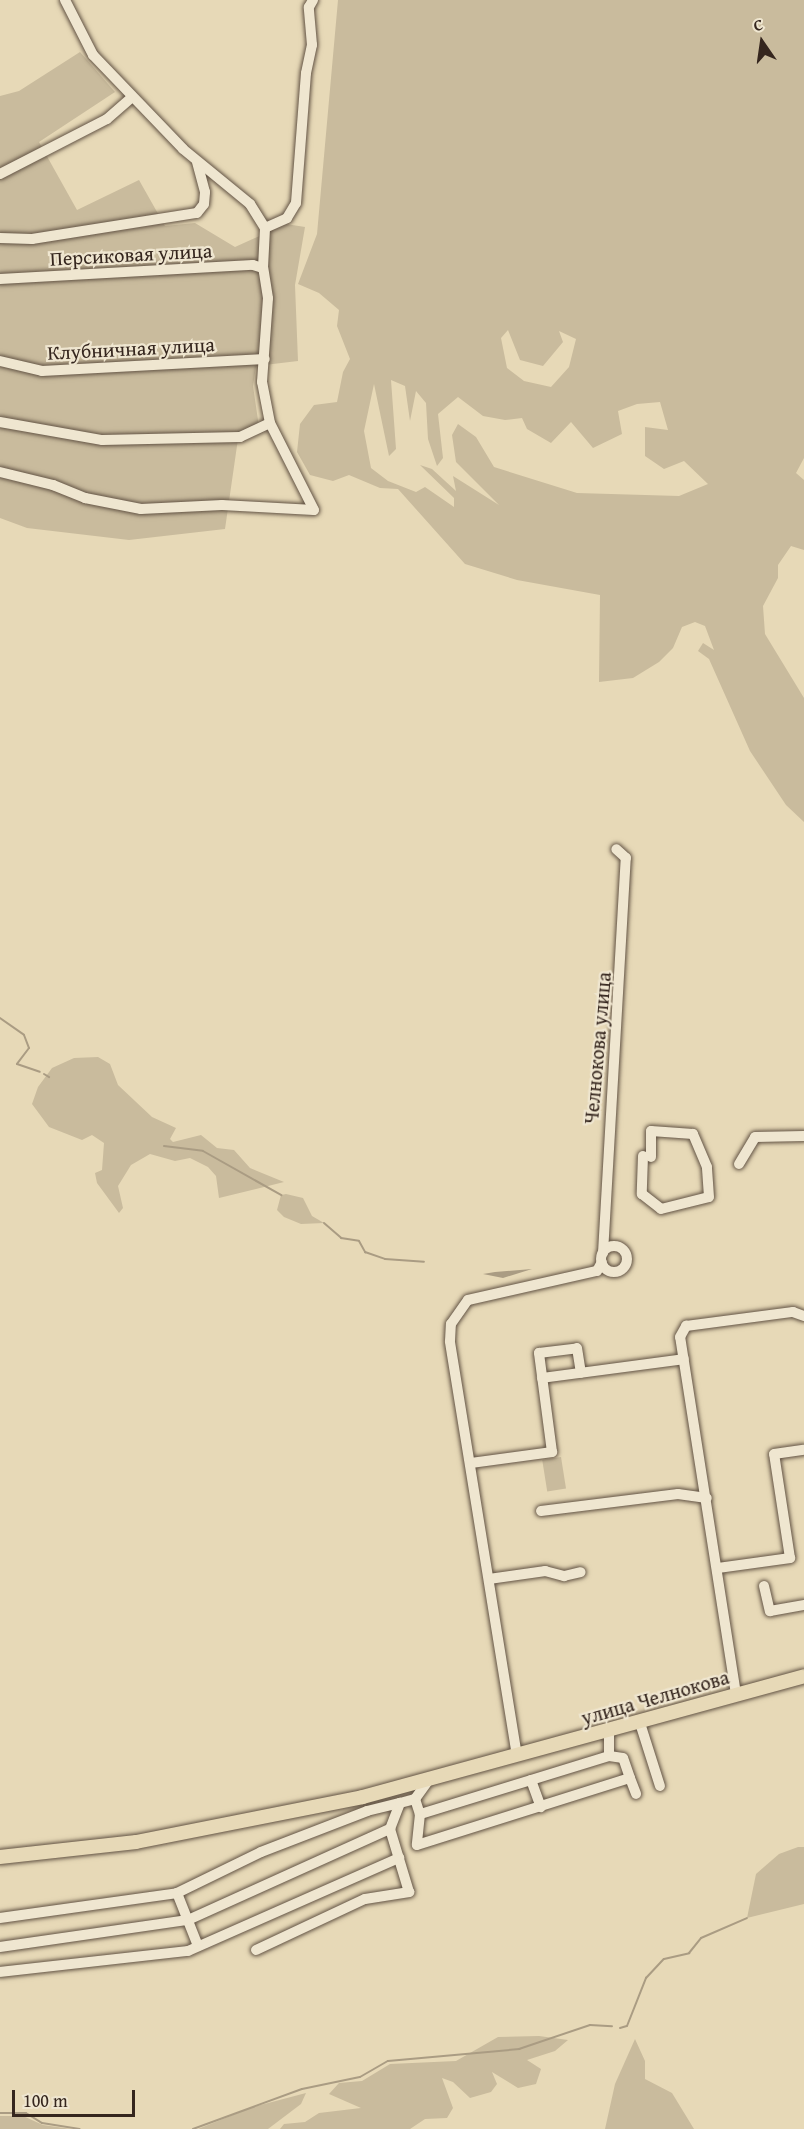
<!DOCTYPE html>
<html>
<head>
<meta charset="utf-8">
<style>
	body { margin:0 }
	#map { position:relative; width:804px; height:2129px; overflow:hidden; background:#e7d9b7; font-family:"Gentium Book Plus",serif }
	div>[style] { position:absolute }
	.green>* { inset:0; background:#c9bb9d; transform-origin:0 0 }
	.water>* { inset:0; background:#aa9c83 }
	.stream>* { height:2px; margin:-1px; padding:0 1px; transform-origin:1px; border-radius:1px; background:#aa9c83 }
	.roads { filter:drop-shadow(0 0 2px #625344) drop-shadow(0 0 2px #625344) }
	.minor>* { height:10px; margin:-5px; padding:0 5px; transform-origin:5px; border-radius:5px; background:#efe6d0 }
	.minor>.ring { margin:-5px; padding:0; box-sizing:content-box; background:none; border:10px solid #efe6d0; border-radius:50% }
	.major>* { height:14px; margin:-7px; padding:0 7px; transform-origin:7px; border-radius:7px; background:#e7d9b7 }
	span { translate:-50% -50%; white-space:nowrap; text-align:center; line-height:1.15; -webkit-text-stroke:4.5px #efe6d0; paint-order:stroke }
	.street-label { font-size:20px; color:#35261e }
	.north { position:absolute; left:732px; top:12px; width:60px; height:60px; -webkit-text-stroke:4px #efe6d0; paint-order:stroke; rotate:347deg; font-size:16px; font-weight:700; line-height:24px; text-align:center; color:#35261e }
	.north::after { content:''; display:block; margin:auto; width:21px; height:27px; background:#35261e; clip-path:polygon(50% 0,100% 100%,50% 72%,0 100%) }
	.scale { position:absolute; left:12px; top:2090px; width:123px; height:27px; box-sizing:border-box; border:3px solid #35261e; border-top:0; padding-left:8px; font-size:18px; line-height:21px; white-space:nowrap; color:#35261e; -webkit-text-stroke:4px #efe6d0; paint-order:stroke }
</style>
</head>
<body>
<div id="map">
	<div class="green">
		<div style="clip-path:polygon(evenodd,338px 0,804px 0,804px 458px,796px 473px,804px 480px,804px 550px,791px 546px,778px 565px,778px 578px,763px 606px,765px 634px,804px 698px,804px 822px,786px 805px,750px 751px,709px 659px,698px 651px,703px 643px,714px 650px,705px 626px,695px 622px,682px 627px,673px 648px,659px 662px,633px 678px,599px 682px,600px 595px,517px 580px,465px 564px,398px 489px,380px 488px,349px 475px,333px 481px,310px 475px,297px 452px,300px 424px,314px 405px,337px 402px,343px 372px,350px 359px,337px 326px,339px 310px,319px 293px,298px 284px,317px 234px,338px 0,508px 330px,520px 360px,543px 366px,563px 342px,559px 331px,576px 339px,569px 367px,551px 387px,524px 381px,507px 368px,501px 338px,508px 330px,338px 0,391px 380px,405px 386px,410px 421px,416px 391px,426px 403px,428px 439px,437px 466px,443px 458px,438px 414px,458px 397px,483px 416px,505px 420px,522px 418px,527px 429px,551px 443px,571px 422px,593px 448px,622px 434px,618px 411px,637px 404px,660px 402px,668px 430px,645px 427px,645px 456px,664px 469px,684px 461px,708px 484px,679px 496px,577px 493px,494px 467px,476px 437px,458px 424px,452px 435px,456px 462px,499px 505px,453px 476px,456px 491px,432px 469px,420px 465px,454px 498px,454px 507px,425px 487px,416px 492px,388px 481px,371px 468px,364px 431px,374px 384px,389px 456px,396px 449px,391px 380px)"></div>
		<div style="clip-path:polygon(80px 52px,115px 92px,39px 142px,77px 210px,139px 180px,165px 226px,195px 223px,235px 247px,286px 224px,305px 227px,295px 285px,298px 361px,256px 366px,253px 386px,259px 427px,239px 432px,225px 529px,129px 540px,27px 528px,0 518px,0 96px,19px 91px)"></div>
		<div style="clip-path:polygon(98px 1057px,110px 1064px,118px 1085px,152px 1117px,176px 1128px,170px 1139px,173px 1142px,201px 1135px,217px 1148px,234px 1150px,250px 1168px,284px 1182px,219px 1198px,216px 1176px,208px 1167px,190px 1158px,175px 1161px,150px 1154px,131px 1165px,118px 1186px,123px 1208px,119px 1213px,97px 1183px,95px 1173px,102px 1170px,104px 1143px,92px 1135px,82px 1140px,49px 1127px,32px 1104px,38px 1087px,52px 1068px,74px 1058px)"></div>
		<div style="clip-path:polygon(286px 1194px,303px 1198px,312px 1216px,324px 1223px,301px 1224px,284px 1217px,277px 1210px,281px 1195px)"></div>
		<div style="left:561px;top:1457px;width:32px;height:19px;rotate:81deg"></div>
		<div style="clip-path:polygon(798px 1847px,804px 1847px,804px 1904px,747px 1918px,756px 1874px,779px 1854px)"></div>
		<div style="clip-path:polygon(539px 2036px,568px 2040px,555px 2051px,527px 2060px,541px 2069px,536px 2084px,518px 2088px,492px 2072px,497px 2084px,491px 2092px,470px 2098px,453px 2082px,442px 2078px,453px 2108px,447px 2118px,425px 2119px,410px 2129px,280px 2129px,284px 2124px,305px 2122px,319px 2113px,361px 2108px,329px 2094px,339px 2083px,362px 2081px,390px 2064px,456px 2061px,498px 2037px)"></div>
		<div style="clip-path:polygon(635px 2039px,645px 2061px,645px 2079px,672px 2093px,694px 2129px,605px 2129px,615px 2084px)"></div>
		<div style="clip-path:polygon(306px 2093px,301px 2104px,268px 2129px,198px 2129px,253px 2107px)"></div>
		<div style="clip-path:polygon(0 2116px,23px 2116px,43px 2125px,71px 2129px,0 2129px)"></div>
	</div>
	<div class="water">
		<div style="clip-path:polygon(532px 1269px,503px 1278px,483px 1274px,495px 1272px)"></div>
	</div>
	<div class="stream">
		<div style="left:0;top:1018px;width:29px;rotate:35deg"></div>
		<div style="left:24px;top:1035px;width:14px;rotate:69deg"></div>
		<div style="left:29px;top:1048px;width:20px;rotate:127deg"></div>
		<div style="left:17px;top:1064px;width:24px;rotate:19deg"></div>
		<div style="left:44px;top:1074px;width:6px;rotate:31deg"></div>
		<div style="left:164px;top:1146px;width:39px;rotate:7deg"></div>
		<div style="left:203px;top:1151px;width:90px;rotate:29.4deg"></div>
		<div style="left:324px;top:1223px;width:23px;rotate:41deg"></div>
		<div style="left:341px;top:1238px;width:18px;rotate:9deg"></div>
		<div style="left:359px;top:1241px;width:13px;rotate:61deg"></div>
		<div style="left:365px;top:1252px;width:21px;rotate:19deg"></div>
		<div style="left:385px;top:1259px;width:39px;rotate:4deg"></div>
		<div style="left:620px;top:2028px;width:7px;rotate:-16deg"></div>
		<div style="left:627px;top:2026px;width:52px;rotate:-68.4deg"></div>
		<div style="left:646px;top:1978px;width:26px;rotate:-47deg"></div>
		<div style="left:664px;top:1959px;width:26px;rotate:-13deg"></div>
		<div style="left:689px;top:1953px;width:19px;rotate:-51deg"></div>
		<div style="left:701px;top:1938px;width:50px;rotate:-23.5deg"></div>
		<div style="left:0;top:2113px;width:26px"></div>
		<div style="left:26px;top:2113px;width:19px;rotate:32deg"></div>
		<div style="left:42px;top:2123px;width:38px;rotate:9deg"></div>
		<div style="left:193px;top:2129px;width:116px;rotate:-20.2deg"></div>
		<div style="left:302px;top:2089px;width:59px;rotate:-11.7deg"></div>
		<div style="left:360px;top:2077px;width:32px;rotate:-30deg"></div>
		<div style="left:388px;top:2061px;width:132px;rotate:-5.2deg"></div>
		<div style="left:519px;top:2049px;width:75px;rotate:-18.7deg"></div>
		<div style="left:590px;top:2025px;width:22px;rotate:3deg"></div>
	</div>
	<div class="roads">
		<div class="minor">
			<div style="left:65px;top:0;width:62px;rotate:63deg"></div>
			<div style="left:93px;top:55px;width:130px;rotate:46.2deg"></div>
			<div style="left:183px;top:149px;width:87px;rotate:39.4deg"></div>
			<div style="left:250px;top:204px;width:28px;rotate:58deg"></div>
			<div style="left:0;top:174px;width:120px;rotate:-27.2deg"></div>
			<div style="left:107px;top:119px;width:33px;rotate:-41deg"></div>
			<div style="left:265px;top:228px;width:24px;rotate:-24deg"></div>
			<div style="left:287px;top:218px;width:17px;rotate:-59deg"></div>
			<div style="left:296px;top:203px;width:130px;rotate:-85.6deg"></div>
			<div style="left:306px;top:73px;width:29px;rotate:-78deg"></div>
			<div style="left:312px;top:45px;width:38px;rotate:-95deg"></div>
			<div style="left:309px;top:7px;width:8px;rotate:-60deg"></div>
			<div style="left:0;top:238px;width:32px;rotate:2deg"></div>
			<div style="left:32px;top:239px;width:167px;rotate:-9deg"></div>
			<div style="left:197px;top:213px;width:11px;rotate:-52deg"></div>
			<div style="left:204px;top:204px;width:12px;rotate:-85deg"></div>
			<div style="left:205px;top:192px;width:31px;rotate:-105deg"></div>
			<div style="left:0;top:279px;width:253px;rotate:-3.2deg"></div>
			<div style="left:253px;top:265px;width:10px;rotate:17deg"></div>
			<div style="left:0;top:361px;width:43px;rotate:13.4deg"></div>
			<div style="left:42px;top:371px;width:223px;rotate:-3.1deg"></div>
			<div style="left:0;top:422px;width:104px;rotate:10deg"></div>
			<div style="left:102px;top:440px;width:138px;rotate:-1.2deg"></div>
			<div style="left:240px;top:437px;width:33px;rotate:-25deg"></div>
			<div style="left:0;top:472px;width:55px;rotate:13.8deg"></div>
			<div style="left:53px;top:485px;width:35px;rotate:22deg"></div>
			<div style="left:85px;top:498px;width:57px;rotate:11.1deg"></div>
			<div style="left:141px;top:509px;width:81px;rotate:-2.8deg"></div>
			<div style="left:222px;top:505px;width:92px;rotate:3.1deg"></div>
			<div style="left:314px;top:510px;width:97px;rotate:-116.8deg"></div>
			<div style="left:270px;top:423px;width:42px;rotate:-101deg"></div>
			<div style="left:262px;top:382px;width:84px;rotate:-85.9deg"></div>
			<div style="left:268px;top:298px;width:30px;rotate:-99deg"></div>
			<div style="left:263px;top:268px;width:40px;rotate:-87.1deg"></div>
			<div style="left:643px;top:1156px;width:38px;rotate:92deg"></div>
			<div style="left:642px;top:1194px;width:24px;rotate:38deg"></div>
			<div style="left:661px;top:1209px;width:49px;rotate:-14deg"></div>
			<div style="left:709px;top:1197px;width:30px;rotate:-94deg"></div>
			<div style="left:707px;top:1167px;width:36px;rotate:-113deg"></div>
			<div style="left:693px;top:1134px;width:42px;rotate:-175.9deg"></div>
			<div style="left:651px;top:1131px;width:26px;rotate:90deg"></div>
			<div style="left:739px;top:1164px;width:31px;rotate:-59deg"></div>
			<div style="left:755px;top:1137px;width:49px;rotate:-1.2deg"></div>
			<div class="ring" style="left:601px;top:1246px;width:16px;height:16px"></div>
			<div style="left:603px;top:1253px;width:396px;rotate:-86.7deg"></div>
			<div style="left:626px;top:858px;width:13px;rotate:-138deg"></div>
			<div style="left:542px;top:1378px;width:143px;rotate:-7.6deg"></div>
			<div style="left:471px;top:1463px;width:82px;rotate:-7.7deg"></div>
			<div style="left:552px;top:1452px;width:100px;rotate:-97.5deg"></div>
			<div style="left:539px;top:1353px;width:38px;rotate:-7deg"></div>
			<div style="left:577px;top:1348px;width:25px;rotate:81deg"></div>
			<div style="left:541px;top:1511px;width:138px;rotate:-7.1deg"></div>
			<div style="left:678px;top:1494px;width:29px;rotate:8deg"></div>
			<div style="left:718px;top:1568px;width:73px;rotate:-7.9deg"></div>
			<div style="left:790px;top:1558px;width:105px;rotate:-98.7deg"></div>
			<div style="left:774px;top:1454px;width:30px;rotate:-8deg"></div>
			<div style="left:489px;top:1579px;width:57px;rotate:-8.1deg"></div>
			<div style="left:545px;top:1571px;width:20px;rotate:15deg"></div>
			<div style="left:564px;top:1576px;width:17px;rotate:-13deg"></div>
			<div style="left:764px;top:1586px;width:26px;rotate:77deg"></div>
			<div style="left:770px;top:1611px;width:35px;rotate:-10deg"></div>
			<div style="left:736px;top:1694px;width:361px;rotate:-98.9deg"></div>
			<div style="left:680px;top:1337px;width:13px;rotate:-61deg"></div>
			<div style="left:686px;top:1326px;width:108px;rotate:-7.5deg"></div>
			<div style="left:793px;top:1312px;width:12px;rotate:20deg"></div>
			<div style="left:640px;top:1723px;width:66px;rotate:72.4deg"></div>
			<div style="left:609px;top:1731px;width:25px;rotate:90deg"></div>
			<div style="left:517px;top:1756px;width:420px;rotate:-99.2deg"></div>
			<div style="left:450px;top:1341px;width:17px;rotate:-87deg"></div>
			<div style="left:451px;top:1324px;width:29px;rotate:-55deg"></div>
			<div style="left:468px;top:1300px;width:132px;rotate:-12.7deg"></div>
			<div style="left:597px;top:1271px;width:10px;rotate:-61deg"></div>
			<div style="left:630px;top:1778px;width:17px;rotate:69deg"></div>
			<div style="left:531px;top:1780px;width:29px;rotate:70deg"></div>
			<div style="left:415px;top:1799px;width:16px;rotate:72deg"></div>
			<div style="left:420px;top:1814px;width:31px;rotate:96deg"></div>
			<div style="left:417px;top:1845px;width:223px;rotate:-17.5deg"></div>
			<div style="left:630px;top:1778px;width:21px;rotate:-109deg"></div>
			<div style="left:623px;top:1758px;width:14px;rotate:-172deg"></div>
			<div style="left:609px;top:1756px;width:198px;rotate:162.9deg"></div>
			<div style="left:0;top:1918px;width:179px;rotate:-8deg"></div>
			<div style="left:198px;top:1946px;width:57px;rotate:-111.6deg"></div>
			<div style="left:177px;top:1893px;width:93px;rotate:-26deg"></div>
			<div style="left:261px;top:1852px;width:114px;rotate:-21.1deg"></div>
			<div style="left:367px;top:1811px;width:34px;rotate:-14deg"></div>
			<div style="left:0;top:1947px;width:190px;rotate:-8.2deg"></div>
			<div style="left:188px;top:1920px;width:222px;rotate:-24.3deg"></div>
			<div style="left:256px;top:1950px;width:120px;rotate:-25.1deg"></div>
			<div style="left:365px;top:1899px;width:45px;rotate:-9deg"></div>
			<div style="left:409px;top:1892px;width:66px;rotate:-106.8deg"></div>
			<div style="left:390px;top:1829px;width:28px;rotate:-69deg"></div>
			<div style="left:400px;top:1803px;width:16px;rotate:-15deg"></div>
			<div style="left:415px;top:1799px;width:27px;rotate:-54deg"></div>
			<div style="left:0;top:1972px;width:189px;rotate:-6.4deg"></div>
			<div style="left:188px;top:1951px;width:231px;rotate:-23.8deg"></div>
		</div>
		<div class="major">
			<div style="left:0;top:1857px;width:137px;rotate:-6.3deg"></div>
			<div style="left:136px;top:1842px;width:231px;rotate:-11.2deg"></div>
			<div style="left:363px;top:1797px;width:457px;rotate:-15.3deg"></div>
		</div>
	</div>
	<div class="street-label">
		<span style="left:131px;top:254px;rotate:-3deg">Персиковая улица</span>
		<span style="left:131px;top:348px;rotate:-3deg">Клубничная улица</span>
		<span style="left:597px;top:1048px;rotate:-85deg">Челнокова улица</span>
		<span style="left:655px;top:1697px;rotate:-16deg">улица Челнокова</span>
	</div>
	<div class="north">С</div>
	<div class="scale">100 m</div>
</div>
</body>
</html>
